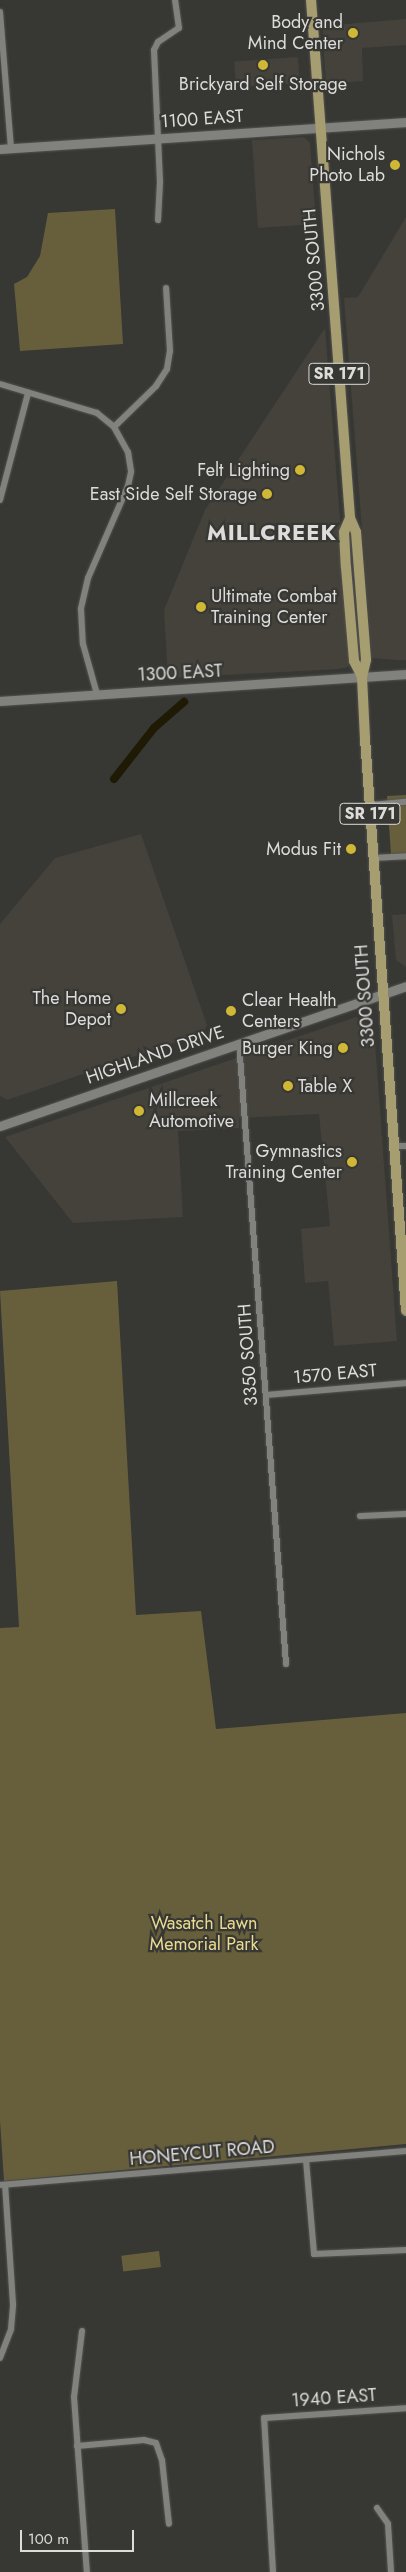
<!DOCTYPE html>
<html>
<head>
<meta charset="utf-8">
<style>
	body { margin:0 }
	#map { position:relative; width:406px; height:2572px; overflow:hidden; background:#373734; font-family:Jost,sans-serif }
	div>[style] { position:absolute }
	.built>* { inset:0; background:#44423a; transform-origin:0 0 }
	.green>* { inset:0; background:#675f3b; transform-origin:0 0 }
	.canal>* { height:8px; margin:-4px; padding:0 4px; transform-origin:4px; border-radius:4px; background:#1f1a03 }
	.roads { filter:drop-shadow(0 0 1px #545351) drop-shadow(0 0 1px #545351) }
	.street>* { height:6px; margin:-3px; padding:0 3px; transform-origin:3px; border-radius:3px; background:#81817e }
	.secondary>* { height:9px; margin:-4.5px; padding:0 4.5px; transform-origin:4.5px; border-radius:4.5px; background:#81817e }
	.primary>* { height:10px; margin:-5px; padding:0 5px; transform-origin:5px; border-radius:5px; background:#a69d70 }
	.dots>* { width:14px; height:14px; translate:-50% -50%; box-sizing:border-box; border:2px solid #373734; border-radius:50% }
	span { translate:-50% -50%; white-space:nowrap; text-align:center; line-height:1.15; -webkit-text-stroke:4.5px #373734; paint-order:stroke }
	.shield-label span { padding:1px 4px; background:#373734; border:1px solid; border-radius:4px; -webkit-text-stroke-width:0 }
	.shield-label { font-size:16px; color:#dddcdb; font-weight:700 }
	.poi-label { font-size:18px; color:#dddcdb }
	.right { translate:-100% -50%; text-align:right }
	.left { translate:0 -50%; text-align:left }
	.street-label { font-size:18px; color:#dddcdb }
	.park-label { font-size:18px; color:#eadb90 }
	.district-label { font-size:22px; color:#dddcdb; font-weight:700; letter-spacing:1px }
	.scale { position:absolute; left:20px; top:2530px; width:114px; height:22px; box-sizing:border-box; border:2px solid #dddcdb; border-top:0; padding-left:6px; font-size:15px; line-height:18px; white-space:nowrap; color:#dddcdb; -webkit-text-stroke:4px #373734; paint-order:stroke }
</style>
</head>
<body>
<div id="map">
	<div class="built">
		<div style="clip-path:polygon(406px 19px,406px 45px,362px 48px,363px 81px,326px 84px,322px 26px)"></div>
		<div style="left:298px;top:57px;width:26px;height:64px;rotate:86deg"></div>
		<div style="clip-path:polygon(304px 137px,310px 143px,316px 224px,258px 228px,252px 140px)"></div>
		<div style="clip-path:polygon(406px 217px,406px 660px,397px 660px,372px 658px,344px 298px,358px 297px)"></div>
		<div style="clip-path:polygon(325px 328px,351px 660px,348px 667px,338px 669px,168px 678px,164px 610px,205px 510px)"></div>
		<div style="clip-path:polygon(141px 834px,207px 1025px,203px 1033px,7px 1100px,0 1096px,0 924px,55px 858px)"></div>
		<div style="clip-path:polygon(406px 914px,406px 967px,396px 960px,392px 915px)"></div>
		<div style="clip-path:polygon(356px 1017px,374px 1029px,397px 1341px,334px 1346px,328px 1281px,305px 1283px,301px 1229px,330px 1226px,319px 1114px,239px 1118px,239px 1128px,178px 1131px,183px 1217px,73px 1223px,5px 1137px)"></div>
	</div>
	<div class="green">
		<div style="clip-path:polygon(115px 209px,123px 344px,20px 351px,14px 284px,27px 277px,40px 256px,48px 213px)"></div>
		<div style="clip-path:polygon(406px 795px,406px 853px,391px 854px,387px 796px)"></div>
		<div style="clip-path:polygon(117px 1281px,136px 1615px,201px 1611px,216px 1729px,406px 1713px,406px 2144px,4px 2181px,0 2121px,0 1628px,19px 1627px,0 1291px)"></div>
		<div style="left:159px;top:2251px;width:16px;height:38px;rotate:83deg"></div>
	</div>
	<div class="canal">
		<div style="left:114px;top:779px;width:65px;rotate:-51.9deg"></div>
		<div style="left:154px;top:728px;width:40px;rotate:-41deg"></div>
	</div>
	<div class="roads">
		<div class="street">
			<div style="left:0;top:12px;width:136px;rotate:85.4deg"></div>
			<div style="left:158px;top:220px;width:38px;rotate:-87deg"></div>
			<div style="left:160px;top:182px;width:132px;rotate:-92.6deg"></div>
			<div style="left:154px;top:50px;width:9px;rotate:-63deg"></div>
			<div style="left:158px;top:42px;width:25px;rotate:-34deg"></div>
			<div style="left:179px;top:28px;width:28px;rotate:-98deg"></div>
			<div style="left:0;top:384px;width:101px;rotate:16.6deg"></div>
			<div style="left:97px;top:413px;width:22px;rotate:39deg"></div>
			<div style="left:114px;top:427px;width:29px;rotate:61deg"></div>
			<div style="left:128px;top:452px;width:20px;rotate:81deg"></div>
			<div style="left:131px;top:472px;width:14px;rotate:102deg"></div>
			<div style="left:128px;top:486px;width:100px;rotate:113.5deg"></div>
			<div style="left:88px;top:578px;width:32px;rotate:103deg"></div>
			<div style="left:81px;top:609px;width:35px;rotate:87deg"></div>
			<div style="left:83px;top:644px;width:52px;rotate:74.4deg"></div>
			<div style="left:114px;top:427px;width:59px;rotate:-44.3deg"></div>
			<div style="left:156px;top:386px;width:20px;rotate:-57deg"></div>
			<div style="left:167px;top:369px;width:18px;rotate:-81deg"></div>
			<div style="left:170px;top:351px;width:63px;rotate:-93.6deg"></div>
			<div style="left:0;top:500px;width:111px;rotate:-75.3deg"></div>
			<div style="left:370px;top:805px;width:36px;rotate:-5deg"></div>
			<div style="left:373px;top:858px;width:33px;rotate:-3deg"></div>
			<div style="left:239px;top:1043px;width:623px;rotate:85.67deg"></div>
			<div style="left:393px;top:1146px;width:13px"></div>
			<div style="left:266px;top:1395px;width:141px;rotate:-4.9deg"></div>
			<div style="left:360px;top:1516px;width:46px;rotate:-2.5deg"></div>
			<div style="left:306px;top:2160px;width:94px;rotate:85.1deg"></div>
			<div style="left:314px;top:2254px;width:92px;rotate:-2.5deg"></div>
			<div style="left:0;top:2185px;width:407px;rotate:-4.8deg"></div>
			<div style="left:82px;top:2331px;width:66px;rotate:96.9deg"></div>
			<div style="left:74px;top:2397px;width:175px;rotate:85.8deg"></div>
			<div style="left:0;top:2358px;width:31px;rotate:-69deg"></div>
			<div style="left:11px;top:2329px;width:25px;rotate:-85deg"></div>
			<div style="left:13px;top:2304px;width:119px;rotate:-93.8deg"></div>
			<div style="left:77px;top:2446px;width:67px;rotate:-5.1deg"></div>
			<div style="left:144px;top:2440px;width:12px;rotate:14deg"></div>
			<div style="left:156px;top:2443px;width:18px;rotate:71deg"></div>
			<div style="left:162px;top:2460px;width:64px;rotate:83.8deg"></div>
			<div style="left:377px;top:2508px;width:19px;rotate:55deg"></div>
			<div style="left:388px;top:2524px;width:48px;rotate:86.4deg"></div>
			<div style="left:273px;top:2572px;width:154px;rotate:-93.3deg"></div>
			<div style="left:264px;top:2418px;width:142px;rotate:-4deg"></div>
		</div>
		<div class="secondary">
			<div style="left:0;top:149px;width:407px;rotate:-3.8deg"></div>
			<div style="left:0;top:701px;width:407px;rotate:-3.8deg"></div>
			<div style="left:0;top:1126px;width:429px;rotate:-19deg"></div>
		</div>
		<div class="primary">
			<div style="left:311px;top:0;width:519px;rotate:85.69deg"></div>
			<div style="left:350px;top:518px;width:15px;rotate:67deg"></div>
			<div style="left:356px;top:532px;width:128px;rotate:85.5deg"></div>
			<div style="left:366px;top:660px;width:17px;rotate:103deg"></div>
			<div style="left:362px;top:677px;width:61px;rotate:87.2deg"></div>
			<div style="left:365px;top:738px;width:574px;rotate:85.91deg"></div>
			<div style="left:350px;top:518px;width:15px;rotate:113deg"></div>
			<div style="left:344px;top:532px;width:35px;rotate:87deg"></div>
			<div style="left:346px;top:567px;width:94px;rotate:85.1deg"></div>
			<div style="left:354px;top:661px;width:18px;rotate:63deg"></div>
		</div>
	</div>
	<div class="dots">
		<div style="left:353px;top:33px;background:#d0b836"></div>
		<div style="left:263px;top:65px;background:#d0b836"></div>
		<div style="left:395px;top:165px;background:#d0b836"></div>
		<div style="left:300px;top:470px;background:#d0b836"></div>
		<div style="left:267px;top:494px;background:#d0b836"></div>
		<div style="left:201px;top:607px;background:#d0b836"></div>
		<div style="left:351px;top:849px;background:#d0b836"></div>
		<div style="left:121px;top:1009px;background:#d0b836"></div>
		<div style="left:231px;top:1011px;background:#d0b836"></div>
		<div style="left:343px;top:1048px;background:#d0b836"></div>
		<div style="left:288px;top:1086px;background:#d0b836"></div>
		<div style="left:139px;top:1111px;background:#d0b836"></div>
		<div style="left:352px;top:1162px;background:#d0b836"></div>
	</div>
	<div class="shield-label">
		<span style="left:339px;top:374px">SR 171</span>
		<span style="left:370px;top:814px">SR 171</span>
	</div>
	<div class="poi-label">
		<span class="right" style="left:343px;top:33px">Body and<br>Mind Center</span>
		<span style="left:263px;top:84px">Brickyard Self Storage</span>
		<span class="right" style="left:385px;top:165px">Nichols<br>Photo Lab</span>
		<span class="right" style="left:290px;top:470px">Felt Lighting</span>
		<span class="right" style="left:257px;top:494px">East Side Self Storage</span>
		<span class="left" style="left:211px;top:607px">Ultimate Combat<br>Training Center</span>
		<span class="right" style="left:341px;top:849px">Modus Fit</span>
		<span class="right" style="left:111px;top:1009px">The Home<br>Depot</span>
		<span class="left" style="left:242px;top:1011px">Clear Health<br>Centers</span>
		<span class="right" style="left:333px;top:1048px">Burger King</span>
		<span class="left" style="left:298px;top:1086px">Table X</span>
		<span class="left" style="left:149px;top:1111px">Millcreek<br>Automotive</span>
		<span class="right" style="left:342px;top:1162px">Gymnastics<br>Training Center</span>
	</div>
	<div class="street-label">
		<span style="left:202px;top:119px;rotate:-4deg">1100 EAST</span>
		<span style="left:314px;top:260px;rotate:-95deg">3300 SOUTH</span>
		<span style="left:180px;top:673px;rotate:-3deg">1300 EAST</span>
		<span style="left:365px;top:996px;rotate:-94deg">3300 SOUTH</span>
		<span style="left:155px;top:1055px;rotate:-19deg">HIGHLAND DRIVE</span>
		<span style="left:248px;top:1355px;rotate:-94deg">3350 SOUTH</span>
		<span style="left:335px;top:1374px;rotate:-5deg">1570 EAST</span>
		<span style="left:202px;top:2153px;rotate:-5deg">HONEYCUT ROAD</span>
		<span style="left:334px;top:2398px;rotate:-4deg">1940 EAST</span>
	</div>
	<div class="park-label">
		<span style="left:204px;top:1934px">Wasatch Lawn<br>Memorial Park</span>
	</div>
	<div class="district-label">
		<span style="left:272px;top:533px">MILLCREEK</span>
	</div>
	<div class="scale">100 m</div>
</div>
</body>
</html>
